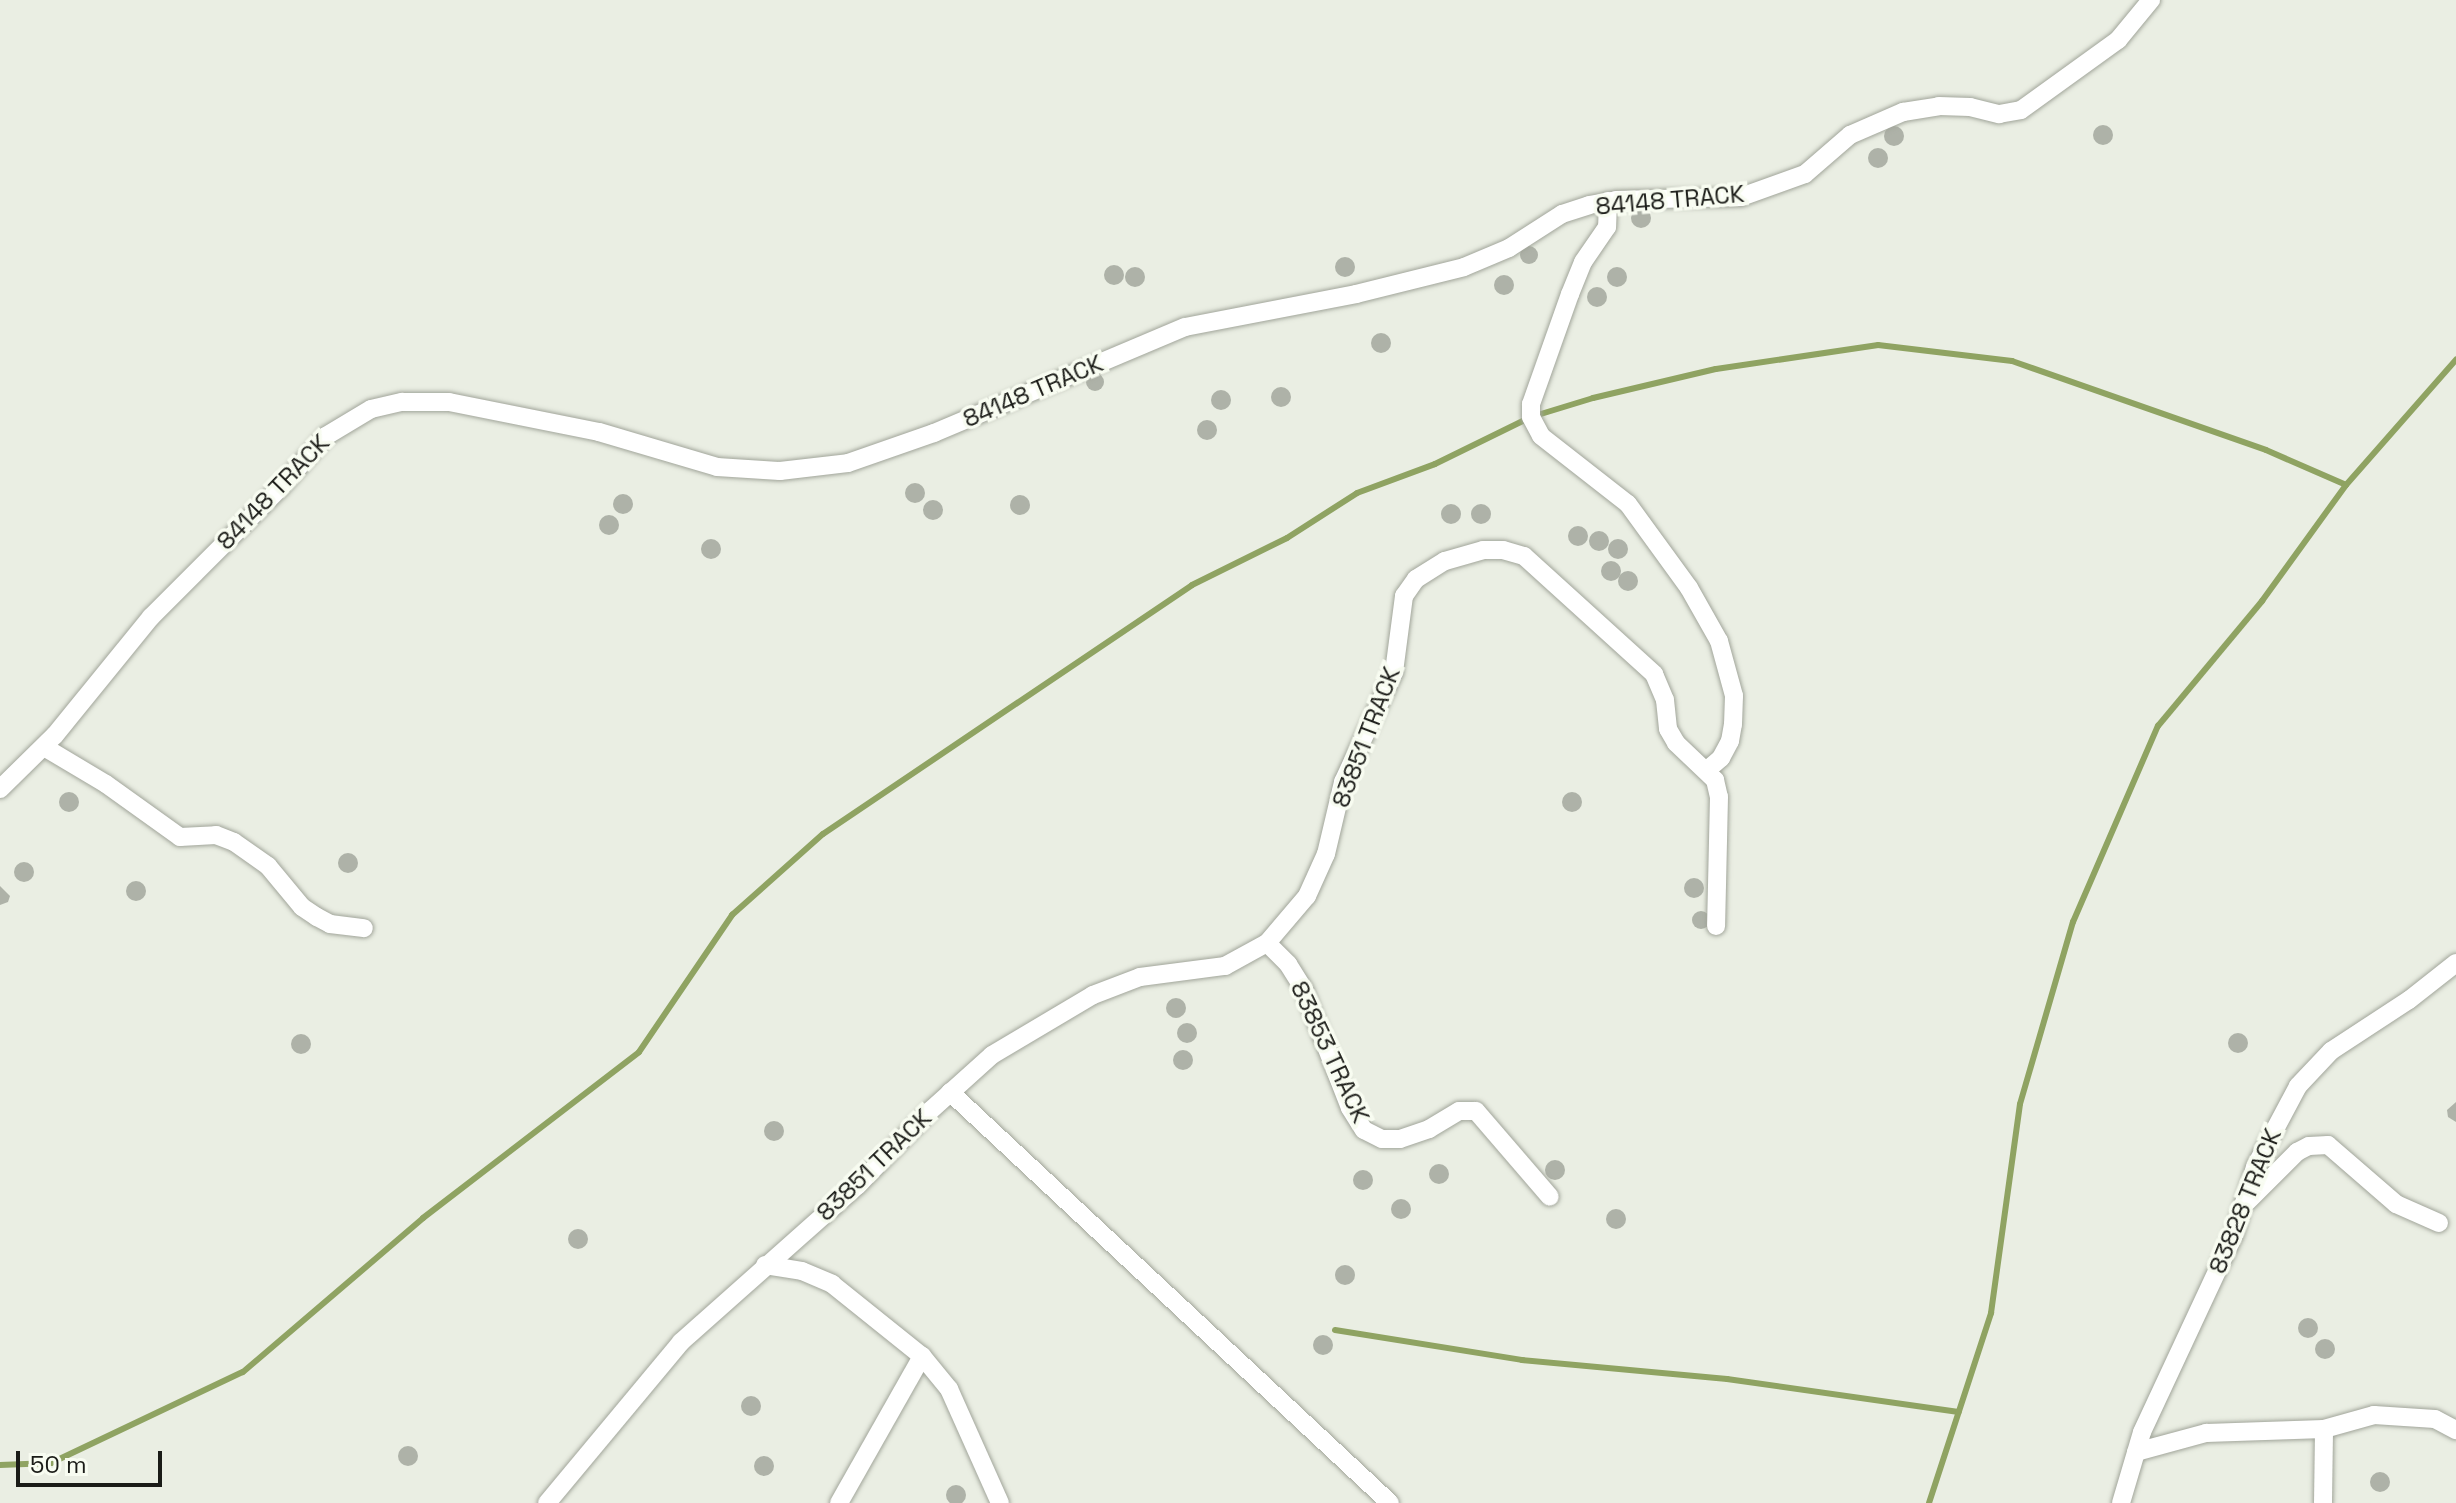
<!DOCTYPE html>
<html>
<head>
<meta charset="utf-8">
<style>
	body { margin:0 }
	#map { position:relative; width:2456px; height:1503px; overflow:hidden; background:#eaeee3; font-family:"Space Grotesk",sans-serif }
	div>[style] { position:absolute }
	.stream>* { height:6px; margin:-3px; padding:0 3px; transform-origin:3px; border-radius:3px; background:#8fa362 }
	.building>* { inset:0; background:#aeb2a8 }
	.round { border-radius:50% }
	.roads { filter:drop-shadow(0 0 2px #a1a59a) drop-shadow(0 0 2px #a1a59a) }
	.street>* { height:18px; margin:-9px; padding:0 9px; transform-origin:9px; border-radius:9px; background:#fff }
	span { translate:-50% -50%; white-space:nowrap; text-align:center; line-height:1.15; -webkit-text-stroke:7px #f8fcf1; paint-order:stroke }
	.street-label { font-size:24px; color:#1a1b17 }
	.scale { position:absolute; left:16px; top:1451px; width:146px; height:36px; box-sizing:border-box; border:4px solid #1a1b17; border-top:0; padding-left:10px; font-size:24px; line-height:28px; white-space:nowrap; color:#1a1b17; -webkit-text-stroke:6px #f8fcf1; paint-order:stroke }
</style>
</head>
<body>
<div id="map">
	<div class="stream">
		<div style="left:1335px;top:1330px;width:189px;rotate:9.1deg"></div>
		<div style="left:1522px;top:1360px;width:206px;rotate:5.3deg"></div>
		<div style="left:1727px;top:1379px;width:234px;rotate:8.1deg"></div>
		<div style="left:0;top:1465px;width:51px;rotate:-2.2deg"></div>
		<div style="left:51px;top:1463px;width:212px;rotate:-25.4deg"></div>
		<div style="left:243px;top:1372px;width:237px;rotate:-40.5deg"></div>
		<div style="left:423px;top:1218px;width:272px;rotate:-37.5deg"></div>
		<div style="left:639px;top:1052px;width:166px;rotate:-55.8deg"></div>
		<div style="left:732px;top:915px;width:122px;rotate:-41.7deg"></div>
		<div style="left:823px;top:834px;width:445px;rotate:-34deg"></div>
		<div style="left:1192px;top:585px;width:106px;rotate:-26.3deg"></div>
		<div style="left:1287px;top:538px;width:83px;rotate:-32.7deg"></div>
		<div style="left:1357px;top:493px;width:83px;rotate:-20.4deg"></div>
		<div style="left:1435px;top:464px;width:107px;rotate:-26.1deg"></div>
		<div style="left:1531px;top:417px;width:65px;rotate:-17deg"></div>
		<div style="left:1593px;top:398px;width:126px;rotate:-13.3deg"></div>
		<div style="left:1716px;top:369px;width:164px;rotate:-8.4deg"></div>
		<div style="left:1878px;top:345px;width:135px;rotate:6.8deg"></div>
		<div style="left:2012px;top:361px;width:269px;rotate:19.3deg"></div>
		<div style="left:2266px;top:450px;width:87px;rotate:23.6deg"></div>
		<div style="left:1929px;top:1503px;width:200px;rotate:-71.9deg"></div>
		<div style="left:1991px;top:1313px;width:211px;rotate:-82.1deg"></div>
		<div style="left:2020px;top:1104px;width:190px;rotate:-73.8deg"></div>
		<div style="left:2073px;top:922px;width:214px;rotate:-66.6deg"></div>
		<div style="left:2158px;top:726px;width:163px;rotate:-50.2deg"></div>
		<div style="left:2262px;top:601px;width:143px;rotate:-54.1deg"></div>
		<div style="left:2346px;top:485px;width:167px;rotate:-48.7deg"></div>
	</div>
	<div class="building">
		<div class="round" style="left:2093px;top:125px;width:20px;height:20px"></div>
		<div class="round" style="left:1884px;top:126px;width:20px;height:20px"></div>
		<div class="round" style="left:1868px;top:148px;width:20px;height:20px"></div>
		<div class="round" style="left:1631px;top:208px;width:20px;height:20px"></div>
		<div class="round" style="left:1520px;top:246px;width:18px;height:18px"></div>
		<div class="round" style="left:1335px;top:257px;width:20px;height:20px"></div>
		<div class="round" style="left:1104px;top:265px;width:20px;height:20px"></div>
		<div class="round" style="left:1125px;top:267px;width:20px;height:20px"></div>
		<div class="round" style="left:1607px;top:267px;width:20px;height:20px"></div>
		<div class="round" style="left:1494px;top:275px;width:20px;height:20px"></div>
		<div class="round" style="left:1587px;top:287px;width:20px;height:20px"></div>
		<div class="round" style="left:1371px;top:333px;width:20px;height:20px"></div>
		<div class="round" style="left:1086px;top:373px;width:18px;height:18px"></div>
		<div class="round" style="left:1271px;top:387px;width:20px;height:20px"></div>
		<div class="round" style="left:1211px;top:390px;width:20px;height:20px"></div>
		<div class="round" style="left:1197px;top:420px;width:20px;height:20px"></div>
		<div class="round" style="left:905px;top:483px;width:20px;height:20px"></div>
		<div class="round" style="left:613px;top:494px;width:20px;height:20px"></div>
		<div class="round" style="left:1010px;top:495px;width:20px;height:20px"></div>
		<div class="round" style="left:923px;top:500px;width:20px;height:20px"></div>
		<div class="round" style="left:1441px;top:504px;width:20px;height:20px"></div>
		<div class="round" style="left:1471px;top:504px;width:20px;height:20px"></div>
		<div class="round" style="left:599px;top:515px;width:20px;height:20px"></div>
		<div class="round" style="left:1568px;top:526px;width:20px;height:20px"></div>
		<div class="round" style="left:1589px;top:531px;width:20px;height:20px"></div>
		<div class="round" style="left:701px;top:539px;width:20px;height:20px"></div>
		<div class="round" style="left:1608px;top:539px;width:20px;height:20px"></div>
		<div class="round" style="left:1601px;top:561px;width:20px;height:20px"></div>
		<div class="round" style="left:1618px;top:571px;width:20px;height:20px"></div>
		<div class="round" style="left:1562px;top:792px;width:20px;height:20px"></div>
		<div class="round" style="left:59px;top:792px;width:20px;height:20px"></div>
		<div class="round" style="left:338px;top:853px;width:20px;height:20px"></div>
		<div class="round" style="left:14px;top:862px;width:20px;height:20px"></div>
		<div class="round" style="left:1684px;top:878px;width:20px;height:20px"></div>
		<div class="round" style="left:126px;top:881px;width:20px;height:20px"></div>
		<div style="clip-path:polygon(0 886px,10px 896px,8px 902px,0 905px)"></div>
		<div class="round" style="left:1692px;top:911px;width:18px;height:18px"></div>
		<div class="round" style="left:1166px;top:998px;width:20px;height:20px"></div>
		<div class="round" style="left:1177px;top:1023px;width:20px;height:20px"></div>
		<div class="round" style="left:2228px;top:1033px;width:20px;height:20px"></div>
		<div class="round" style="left:291px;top:1034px;width:20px;height:20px"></div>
		<div class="round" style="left:1173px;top:1050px;width:20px;height:20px"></div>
		<div style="clip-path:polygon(2456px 1102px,2456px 1122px,2448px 1117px,2447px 1110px)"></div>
		<div class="round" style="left:764px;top:1121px;width:20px;height:20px"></div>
		<div class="round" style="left:1545px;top:1160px;width:20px;height:20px"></div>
		<div class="round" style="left:1429px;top:1164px;width:20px;height:20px"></div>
		<div class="round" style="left:1353px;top:1170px;width:20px;height:20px"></div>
		<div class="round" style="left:1391px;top:1199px;width:20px;height:20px"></div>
		<div class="round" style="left:1606px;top:1209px;width:20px;height:20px"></div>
		<div class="round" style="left:568px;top:1229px;width:20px;height:20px"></div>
		<div class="round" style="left:1335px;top:1265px;width:20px;height:20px"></div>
		<div class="round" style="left:2298px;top:1318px;width:20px;height:20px"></div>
		<div class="round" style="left:1313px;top:1335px;width:20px;height:20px"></div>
		<div class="round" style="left:2315px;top:1339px;width:20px;height:20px"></div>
		<div class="round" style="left:741px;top:1396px;width:20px;height:20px"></div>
		<div class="round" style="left:398px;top:1446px;width:20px;height:20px"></div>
		<div class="round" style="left:754px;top:1456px;width:20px;height:20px"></div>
		<div class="round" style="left:2370px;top:1472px;width:20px;height:20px"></div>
		<div class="round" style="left:946px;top:1485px;width:20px;height:20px"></div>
	</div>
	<div class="roads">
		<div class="street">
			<div style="left:1608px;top:201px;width:26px;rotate:92deg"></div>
			<div style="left:1607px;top:227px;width:42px;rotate:124.4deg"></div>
			<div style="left:1583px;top:262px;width:35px;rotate:112deg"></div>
			<div style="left:1570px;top:294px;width:117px;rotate:109.5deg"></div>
			<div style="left:1531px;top:404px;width:13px;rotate:90deg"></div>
			<div style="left:1531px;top:417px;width:21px;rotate:62deg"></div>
			<div style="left:1541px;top:436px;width:110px;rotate:38deg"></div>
			<div style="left:1628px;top:504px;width:104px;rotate:54deg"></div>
			<div style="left:1689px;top:588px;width:61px;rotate:60.5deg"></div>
			<div style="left:1719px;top:641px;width:57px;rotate:74.7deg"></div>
			<div style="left:1734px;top:696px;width:28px;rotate:92deg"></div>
			<div style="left:1733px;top:724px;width:17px;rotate:100deg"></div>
			<div style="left:1730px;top:741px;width:19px;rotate:118deg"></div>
			<div style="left:1721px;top:758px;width:18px;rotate:139deg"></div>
			<div style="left:44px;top:747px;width:72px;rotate:30.8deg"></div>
			<div style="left:106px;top:784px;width:91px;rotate:35.6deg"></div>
			<div style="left:180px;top:837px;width:36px;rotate:-3deg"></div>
			<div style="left:216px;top:835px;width:19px;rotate:21deg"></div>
			<div style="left:234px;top:842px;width:42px;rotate:35.2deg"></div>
			<div style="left:268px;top:866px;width:53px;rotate:50.3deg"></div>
			<div style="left:302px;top:907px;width:18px;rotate:34deg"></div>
			<div style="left:317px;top:917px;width:15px;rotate:28deg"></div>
			<div style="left:330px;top:924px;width:34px;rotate:7deg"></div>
			<div style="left:0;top:789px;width:77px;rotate:-44.5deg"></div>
			<div style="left:55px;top:735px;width:152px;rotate:-50.9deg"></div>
			<div style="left:151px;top:617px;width:182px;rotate:-45deg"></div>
			<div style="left:280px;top:488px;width:69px;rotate:-48.5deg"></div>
			<div style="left:326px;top:436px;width:52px;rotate:-31deg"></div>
			<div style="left:371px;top:409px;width:32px;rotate:-13deg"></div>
			<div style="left:402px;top:402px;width:47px"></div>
			<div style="left:449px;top:402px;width:153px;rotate:11.3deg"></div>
			<div style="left:599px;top:432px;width:123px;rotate:16.5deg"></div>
			<div style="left:717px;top:467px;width:63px;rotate:3.6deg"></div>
			<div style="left:780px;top:471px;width:68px;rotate:-6.7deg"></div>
			<div style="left:848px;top:463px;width:91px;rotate:-19.2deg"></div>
			<div style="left:934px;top:433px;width:272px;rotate:-22.9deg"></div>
			<div style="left:1185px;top:327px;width:174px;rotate:-10.9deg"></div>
			<div style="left:1356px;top:294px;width:111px;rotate:-14deg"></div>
			<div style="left:1464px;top:267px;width:49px;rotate:-22.9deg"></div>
			<div style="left:1509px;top:248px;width:63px;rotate:-32.7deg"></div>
			<div style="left:1562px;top:214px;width:28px;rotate:-18deg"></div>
			<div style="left:1589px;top:205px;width:27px;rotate:-10deg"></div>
			<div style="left:1616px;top:200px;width:125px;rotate:-1.4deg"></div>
			<div style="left:1741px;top:197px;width:68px;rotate:-19.8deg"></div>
			<div style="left:1805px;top:174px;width:60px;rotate:-40.9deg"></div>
			<div style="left:1850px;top:135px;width:58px;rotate:-23.5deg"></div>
			<div style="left:1903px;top:112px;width:36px;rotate:-9deg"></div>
			<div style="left:1939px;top:106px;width:31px;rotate:2deg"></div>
			<div style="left:1970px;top:107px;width:30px;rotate:14deg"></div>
			<div style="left:1999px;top:114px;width:22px;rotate:-10deg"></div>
			<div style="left:2021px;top:110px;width:120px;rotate:-35.8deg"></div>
			<div style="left:2118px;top:40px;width:52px;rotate:-50.5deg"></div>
			<div style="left:1267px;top:943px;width:30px;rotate:45deg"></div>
			<div style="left:1288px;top:964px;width:31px;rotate:58deg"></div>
			<div style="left:1304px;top:990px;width:127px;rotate:68.7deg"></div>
			<div style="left:1350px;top:1108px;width:26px;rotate:58deg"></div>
			<div style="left:1364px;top:1130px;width:20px;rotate:27deg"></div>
			<div style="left:1382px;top:1139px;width:18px"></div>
			<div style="left:1400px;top:1139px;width:31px;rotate:-19deg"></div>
			<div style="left:1429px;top:1129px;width:35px;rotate:-31deg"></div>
			<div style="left:1459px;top:1111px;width:17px"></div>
			<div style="left:1476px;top:1111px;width:113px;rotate:49.3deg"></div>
			<div style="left:950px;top:1092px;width:602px;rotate:43.05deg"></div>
			<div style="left:2247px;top:1202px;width:71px;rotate:-45deg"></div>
			<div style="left:2297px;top:1152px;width:13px;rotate:-27deg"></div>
			<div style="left:2309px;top:1146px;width:19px;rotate:-3deg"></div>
			<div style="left:2328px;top:1145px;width:90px;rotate:40.9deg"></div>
			<div style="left:2396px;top:1204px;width:47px;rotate:23.8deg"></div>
			<div style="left:765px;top:1265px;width:37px;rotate:9deg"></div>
			<div style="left:802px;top:1271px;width:33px;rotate:23deg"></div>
			<div style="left:832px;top:1284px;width:115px;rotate:38.7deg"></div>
			<div style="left:922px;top:1356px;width:43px;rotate:50.7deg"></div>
			<div style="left:949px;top:1389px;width:125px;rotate:65.9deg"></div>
			<div style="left:2136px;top:1452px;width:73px;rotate:-15.2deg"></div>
			<div style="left:2206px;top:1433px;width:118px;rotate:-1.9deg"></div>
			<div style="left:2324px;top:1429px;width:52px;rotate:-15.6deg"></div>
			<div style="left:2374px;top:1415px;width:61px;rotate:3.8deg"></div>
			<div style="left:2435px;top:1419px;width:24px;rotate:28deg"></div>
			<div style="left:547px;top:1503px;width:209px;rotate:-50.2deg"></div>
			<div style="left:681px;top:1342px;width:235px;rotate:-41.6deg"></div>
			<div style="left:857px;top:1186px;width:106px;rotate:-45.8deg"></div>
			<div style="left:931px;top:1110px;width:82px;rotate:-42deg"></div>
			<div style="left:992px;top:1055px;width:117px;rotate:-30.7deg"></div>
			<div style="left:1093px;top:995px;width:50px;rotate:-21deg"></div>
			<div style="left:1140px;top:977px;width:86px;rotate:-7.4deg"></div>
			<div style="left:1225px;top:966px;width:48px;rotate:-28.7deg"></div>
			<div style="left:1267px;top:943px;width:62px;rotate:-49.6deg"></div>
			<div style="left:1307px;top:896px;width:46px;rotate:-65.7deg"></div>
			<div style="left:1326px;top:854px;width:74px;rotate:-76.7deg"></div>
			<div style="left:1343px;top:782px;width:121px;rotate:-65.1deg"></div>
			<div style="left:1394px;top:672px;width:77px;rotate:-82.5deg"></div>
			<div style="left:1404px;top:596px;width:21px;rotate:-55deg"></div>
			<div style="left:1416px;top:579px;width:34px;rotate:-32deg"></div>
			<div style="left:1445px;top:561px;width:40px;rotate:-16deg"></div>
			<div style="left:1483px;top:550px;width:20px"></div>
			<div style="left:1503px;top:550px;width:22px;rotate:16deg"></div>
			<div style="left:1524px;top:556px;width:176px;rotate:42.2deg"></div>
			<div style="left:1654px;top:674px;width:28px;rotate:67deg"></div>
			<div style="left:1665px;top:700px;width:29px;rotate:84deg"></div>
			<div style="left:1668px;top:729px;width:16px;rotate:60deg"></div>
			<div style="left:1676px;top:743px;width:54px;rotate:43.5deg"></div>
			<div style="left:1715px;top:780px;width:17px;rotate:77deg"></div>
			<div style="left:1719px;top:797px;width:129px;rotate:91.3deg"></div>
			<div style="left:839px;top:1503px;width:169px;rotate:-60.5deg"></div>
			<div style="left:2121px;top:1503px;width:74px;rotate:-73.5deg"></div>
			<div style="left:2142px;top:1432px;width:217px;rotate:-65deg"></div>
			<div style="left:2234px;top:1235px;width:71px;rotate:-72.8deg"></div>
			<div style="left:2255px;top:1167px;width:92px;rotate:-62deg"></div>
			<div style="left:2298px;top:1086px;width:48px;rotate:-46.7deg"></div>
			<div style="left:2331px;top:1051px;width:93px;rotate:-33.2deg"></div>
			<div style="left:2409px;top:1000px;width:60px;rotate:-38.2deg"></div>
			<div style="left:2323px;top:1503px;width:74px;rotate:-89.2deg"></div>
		</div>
	</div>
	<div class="street-label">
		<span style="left:1670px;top:200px;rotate:-5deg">84148 TRACK</span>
		<span style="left:1033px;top:391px;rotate:-23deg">84148 TRACK</span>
		<span style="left:273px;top:492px;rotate:-46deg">84148 TRACK</span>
		<span style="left:1366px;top:737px;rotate:-69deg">83851 TRACK</span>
		<span style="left:1330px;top:1052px;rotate:65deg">83853 TRACK</span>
		<span style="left:874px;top:1165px;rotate:-44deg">83851 TRACK</span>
		<span style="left:2245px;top:1201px;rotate:-68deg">83828 TRACK</span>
	</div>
	<div class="scale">50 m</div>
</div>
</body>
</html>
